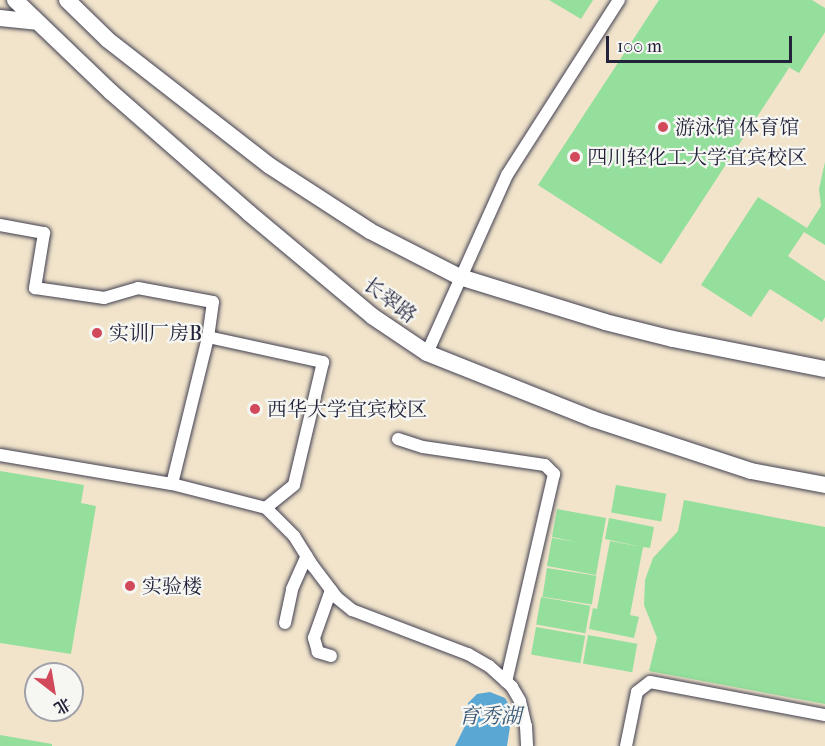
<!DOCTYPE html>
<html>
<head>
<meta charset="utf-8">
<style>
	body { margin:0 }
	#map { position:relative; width:825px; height:746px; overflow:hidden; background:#f1e4cb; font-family:"IM FELL French Canon","Noto Serif SC",serif }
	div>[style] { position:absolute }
	.green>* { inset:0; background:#94df9c; transform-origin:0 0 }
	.water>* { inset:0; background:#59a7d2 }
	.roads { filter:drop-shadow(0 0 2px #413f51) drop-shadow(0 0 2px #413f51) }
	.street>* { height:12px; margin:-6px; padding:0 6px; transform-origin:6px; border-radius:6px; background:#fff }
	.secondary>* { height:16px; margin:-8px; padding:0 8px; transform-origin:8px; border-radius:8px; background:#fff }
	.dots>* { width:16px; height:16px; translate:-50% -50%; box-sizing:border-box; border:3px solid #f6f6f2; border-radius:50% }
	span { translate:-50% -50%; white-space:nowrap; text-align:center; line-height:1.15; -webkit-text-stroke:4.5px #f6f6f2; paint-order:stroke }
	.poi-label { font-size:20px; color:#22223b }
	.left { translate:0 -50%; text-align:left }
	.street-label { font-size:20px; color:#22223b }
	.water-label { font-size:21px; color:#385777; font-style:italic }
	.north { position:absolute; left:24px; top:662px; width:60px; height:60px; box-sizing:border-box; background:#f6f6f2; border:2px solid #a1a1a9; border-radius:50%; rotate:149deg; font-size:16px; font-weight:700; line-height:24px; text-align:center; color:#22223b }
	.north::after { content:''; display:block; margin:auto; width:21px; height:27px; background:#d1495b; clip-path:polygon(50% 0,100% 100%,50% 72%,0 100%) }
	.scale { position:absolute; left:606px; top:36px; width:186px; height:27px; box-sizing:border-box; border:3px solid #22223b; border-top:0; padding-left:8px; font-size:18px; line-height:21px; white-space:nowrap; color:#22223b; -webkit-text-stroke:4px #f6f6f2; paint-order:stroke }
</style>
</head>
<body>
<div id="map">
	<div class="green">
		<div style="clip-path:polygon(549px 0,593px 0,581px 19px)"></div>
		<div style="clip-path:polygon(659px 0,812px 0,825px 8px,825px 32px,799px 73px,783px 64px,789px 68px,661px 264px,538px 185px)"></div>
		<div style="clip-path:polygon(825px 162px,825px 245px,804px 232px,788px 256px,825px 281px,825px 317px,822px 322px,770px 289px,751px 317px,701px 285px,758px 197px,807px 228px,821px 206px,819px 189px)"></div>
		<div style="clip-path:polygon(0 471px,84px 485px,81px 503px,96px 506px,71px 654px,0 643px)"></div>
		<div style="left:616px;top:485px;width:51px;height:28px;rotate:10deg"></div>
		<div style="clip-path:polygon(684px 500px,825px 527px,825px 704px,649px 671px,657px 638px,644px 605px,645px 580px,653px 558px,678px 531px)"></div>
		<div style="clip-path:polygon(557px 509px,606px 518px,596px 575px,547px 566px,552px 538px,577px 542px,552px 537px)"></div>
		<div style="clip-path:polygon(609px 518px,654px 527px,650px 548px,643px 547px,630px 615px,639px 617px,634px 638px,589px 629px,593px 608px,597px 609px,610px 541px,642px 547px,605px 539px)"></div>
		<div style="left:547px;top:568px;width:50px;height:29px;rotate:9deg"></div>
		<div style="left:541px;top:597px;width:50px;height:28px;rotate:10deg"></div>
		<div style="left:536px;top:627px;width:50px;height:28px;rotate:10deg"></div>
		<div style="left:588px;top:635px;width:50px;height:29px;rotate:10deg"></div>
		<div style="clip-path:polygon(0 735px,52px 744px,52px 746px,0 746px)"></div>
	</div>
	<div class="water">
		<div style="clip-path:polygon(490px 692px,505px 698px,509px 705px,512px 714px,507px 746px,455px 746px,468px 720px,468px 703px,477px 694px)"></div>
	</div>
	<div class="roads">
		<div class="street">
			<div style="left:0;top:225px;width:45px;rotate:10.3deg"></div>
			<div style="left:44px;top:233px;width:56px;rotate:99.3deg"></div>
			<div style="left:35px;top:288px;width:70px;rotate:8.2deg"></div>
			<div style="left:104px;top:298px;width:35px;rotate:-16deg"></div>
			<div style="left:138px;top:288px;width:76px;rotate:10.6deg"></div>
			<div style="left:213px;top:302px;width:35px;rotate:98deg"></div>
			<div style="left:208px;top:337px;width:118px;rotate:12.3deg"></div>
			<div style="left:323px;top:362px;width:126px;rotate:103.3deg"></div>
			<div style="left:294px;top:485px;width:36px;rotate:141deg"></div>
			<div style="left:427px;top:353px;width:195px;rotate:-65.8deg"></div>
			<div style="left:507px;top:175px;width:208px;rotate:-57.4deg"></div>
			<div style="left:398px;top:439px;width:26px;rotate:18deg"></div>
			<div style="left:423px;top:447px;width:123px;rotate:8.4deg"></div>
			<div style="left:545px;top:465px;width:13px;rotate:45deg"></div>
			<div style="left:554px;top:474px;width:213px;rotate:103deg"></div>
			<div style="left:0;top:455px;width:174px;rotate:9.6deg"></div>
			<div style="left:172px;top:484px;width:97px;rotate:14.3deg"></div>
			<div style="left:266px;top:508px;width:40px;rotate:45deg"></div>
			<div style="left:294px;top:536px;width:36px;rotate:58deg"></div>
			<div style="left:313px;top:566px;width:39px;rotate:53deg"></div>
			<div style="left:336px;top:597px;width:21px;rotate:39deg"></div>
			<div style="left:352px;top:610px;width:124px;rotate:20.8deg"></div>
			<div style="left:468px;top:654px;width:24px;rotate:30deg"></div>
			<div style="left:489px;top:666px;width:31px;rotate:42deg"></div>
			<div style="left:512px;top:687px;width:16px;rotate:60deg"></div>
			<div style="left:520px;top:701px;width:26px;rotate:77deg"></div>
			<div style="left:526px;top:726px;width:20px;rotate:87deg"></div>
			<div style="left:172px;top:484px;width:151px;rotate:-76.2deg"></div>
			<div style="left:285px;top:623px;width:35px;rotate:-78deg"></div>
			<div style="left:292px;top:589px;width:36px;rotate:-66deg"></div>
			<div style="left:331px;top:656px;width:14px;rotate:-163deg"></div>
			<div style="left:318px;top:652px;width:15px;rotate:-106deg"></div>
			<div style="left:314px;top:638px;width:51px;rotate:-70.5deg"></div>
			<div style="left:626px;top:746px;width:55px;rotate:-78.5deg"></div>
			<div style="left:637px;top:692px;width:16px;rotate:-38deg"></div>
			<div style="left:650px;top:682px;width:178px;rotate:10.7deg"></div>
		</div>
		<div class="secondary">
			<div style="left:15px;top:0;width:133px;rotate:43.8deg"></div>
			<div style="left:111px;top:92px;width:184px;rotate:41.2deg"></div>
			<div style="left:249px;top:213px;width:160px;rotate:39.9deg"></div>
			<div style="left:372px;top:316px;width:66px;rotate:33.9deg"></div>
			<div style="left:427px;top:353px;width:179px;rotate:21.7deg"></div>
			<div style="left:593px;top:419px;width:166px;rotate:18.2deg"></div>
			<div style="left:751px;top:471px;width:75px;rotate:10.7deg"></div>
			<div style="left:67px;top:0;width:57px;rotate:44.3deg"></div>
			<div style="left:108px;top:40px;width:205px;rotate:37.9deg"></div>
			<div style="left:270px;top:166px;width:119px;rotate:33deg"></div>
			<div style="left:370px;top:231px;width:101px;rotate:27.1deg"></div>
			<div style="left:460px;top:277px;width:152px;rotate:17.2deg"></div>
			<div style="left:605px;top:322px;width:70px;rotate:14deg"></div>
			<div style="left:673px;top:339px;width:155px;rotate:11.2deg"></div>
			<div style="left:0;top:18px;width:37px;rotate:6deg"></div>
		</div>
	</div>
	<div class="dots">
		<div style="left:663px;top:127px;background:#d1495b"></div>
		<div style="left:575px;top:157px;background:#d1495b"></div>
		<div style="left:97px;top:333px;background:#d1495b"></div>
		<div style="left:255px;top:409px;background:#d1495b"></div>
		<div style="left:130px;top:586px;background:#d1495b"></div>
	</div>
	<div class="poi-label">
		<span class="left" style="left:675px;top:127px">游泳馆 体育馆</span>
		<span class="left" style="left:587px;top:157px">四川轻化工大学宜宾校区</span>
		<span class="left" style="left:109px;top:333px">实训厂房B</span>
		<span class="left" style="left:267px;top:409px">西华大学宜宾校区</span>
		<span class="left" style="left:142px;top:586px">实验楼</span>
	</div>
	<div class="street-label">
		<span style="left:390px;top:300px;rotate:37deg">长翠路</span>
	</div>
	<div class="water-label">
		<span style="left:490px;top:716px">育秀湖</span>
	</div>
	<div class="north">北</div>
	<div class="scale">100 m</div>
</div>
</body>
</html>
